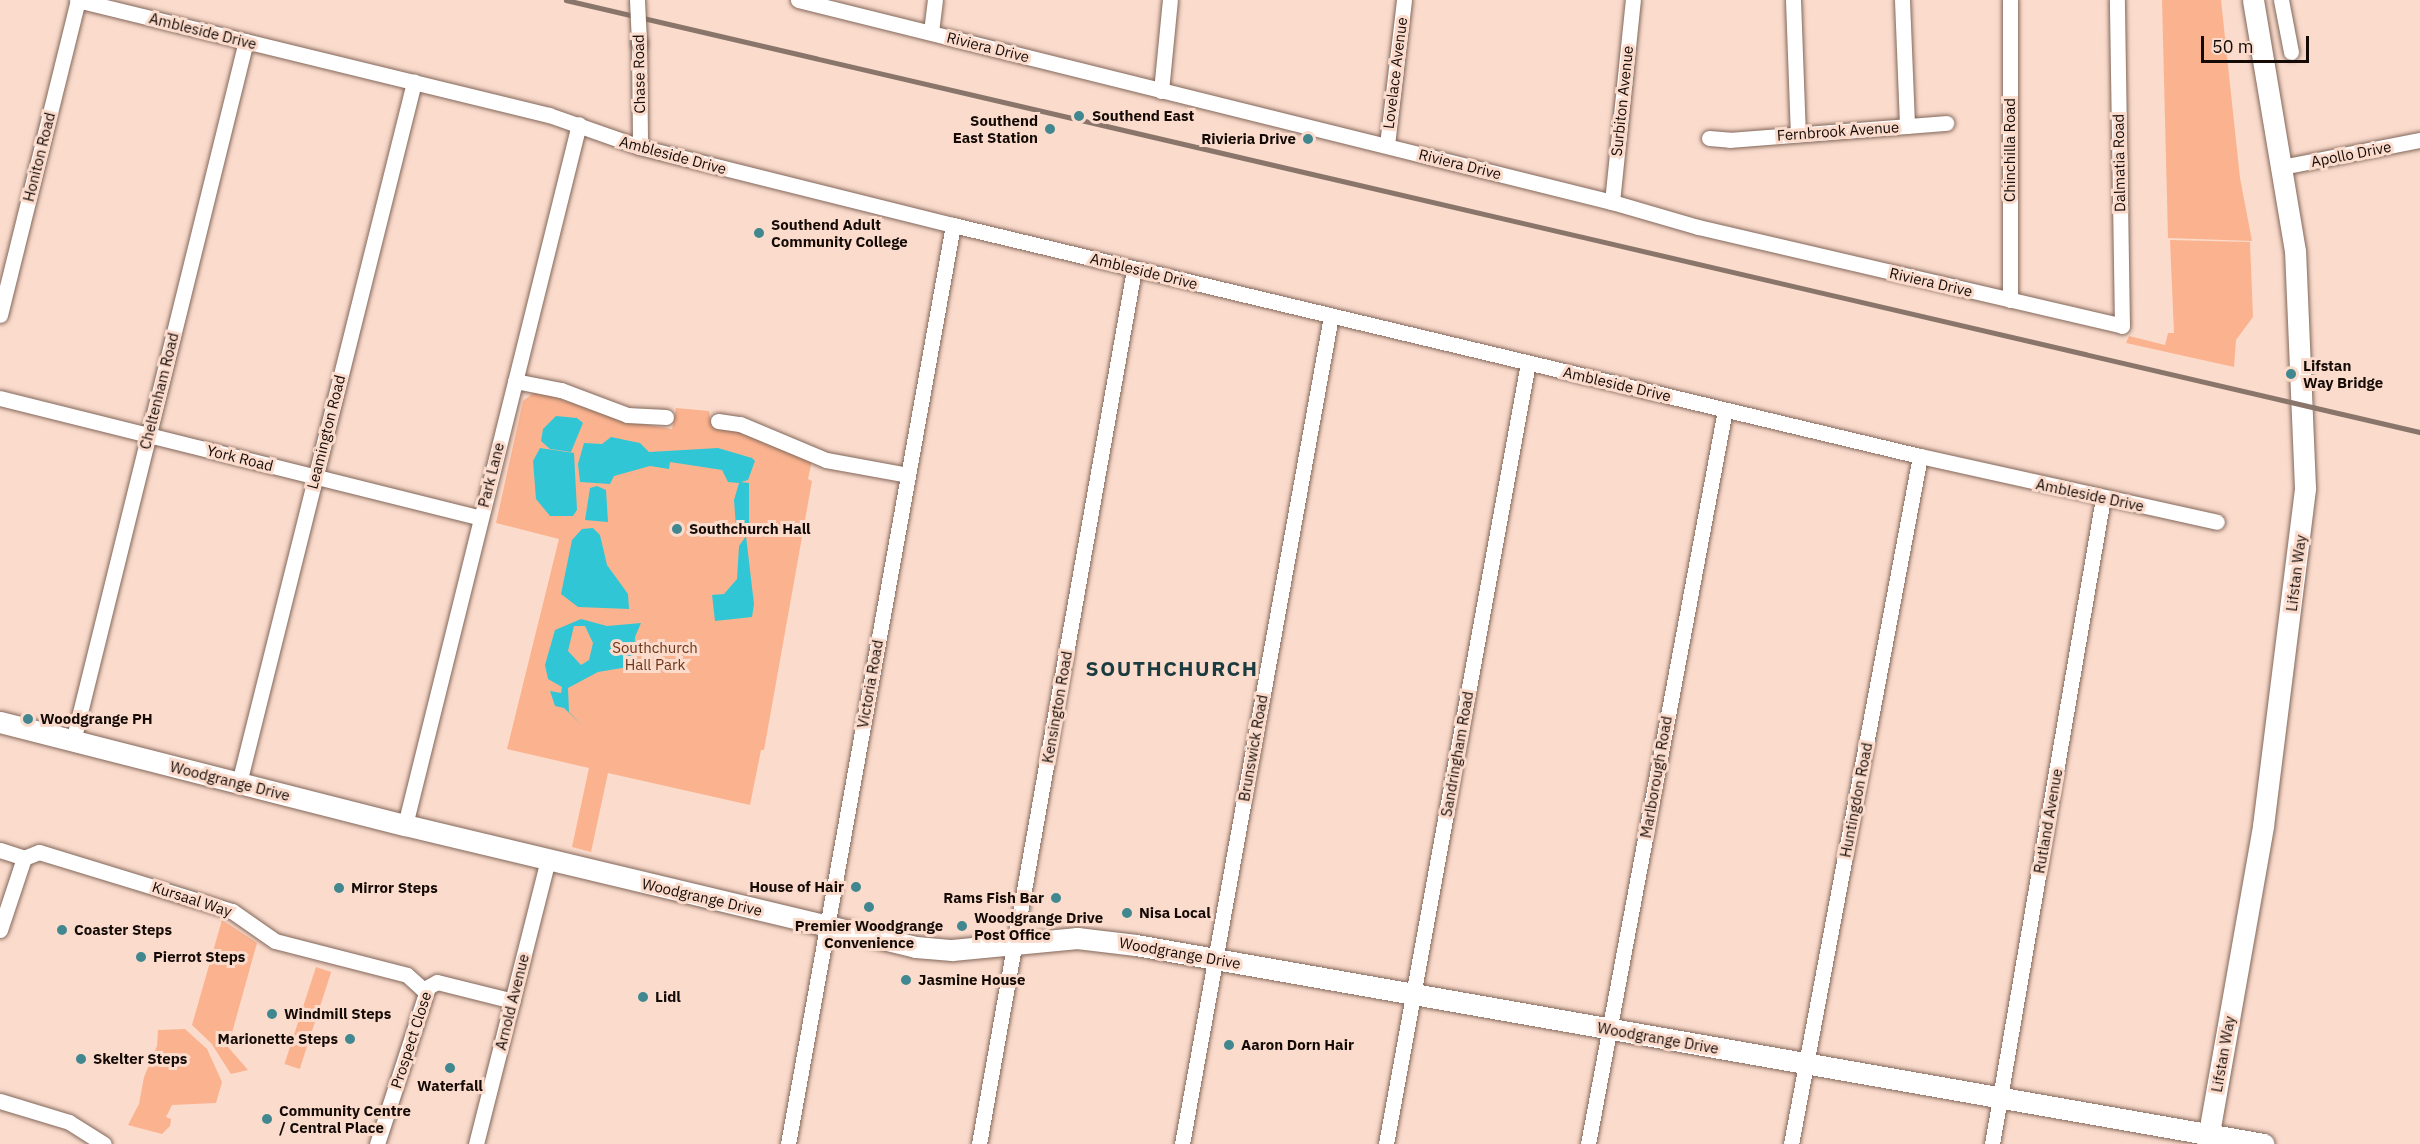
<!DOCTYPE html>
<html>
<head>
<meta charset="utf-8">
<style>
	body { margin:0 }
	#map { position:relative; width:2420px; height:1144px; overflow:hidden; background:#fadbcc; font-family:"IBM Plex Sans",sans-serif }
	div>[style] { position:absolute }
	.green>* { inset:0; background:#fbb38f; transform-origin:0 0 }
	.water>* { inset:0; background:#31c6d5 }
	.roads { filter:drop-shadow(0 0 2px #82675a) drop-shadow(0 0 2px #82675a) }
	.street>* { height:15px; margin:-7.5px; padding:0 7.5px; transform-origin:7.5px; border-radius:7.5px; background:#fff }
	.secondary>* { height:21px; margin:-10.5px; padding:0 10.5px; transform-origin:10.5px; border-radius:10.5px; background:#fff }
	.rail>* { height:4.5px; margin:-2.25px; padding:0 2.25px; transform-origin:2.25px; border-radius:2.25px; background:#8a756b }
	.bridges { filter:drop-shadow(0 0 2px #82675a) drop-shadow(0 0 2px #82675a) }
	.street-bridge>* { height:15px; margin:-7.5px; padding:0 7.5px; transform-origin:7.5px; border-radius:7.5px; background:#fff }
	.dots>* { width:16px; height:16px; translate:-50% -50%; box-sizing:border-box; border:3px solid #fadbcc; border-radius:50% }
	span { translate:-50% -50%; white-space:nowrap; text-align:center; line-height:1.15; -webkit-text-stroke:6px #fadbcc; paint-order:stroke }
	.street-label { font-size:15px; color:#140a06 }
	.poi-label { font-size:15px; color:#140a06; font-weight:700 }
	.left { translate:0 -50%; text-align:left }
	.right { translate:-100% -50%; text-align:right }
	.park-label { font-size:15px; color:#6d3517 }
	.district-label { font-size:21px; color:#1a3c40; font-weight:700; letter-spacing:1.5px }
	.scale { position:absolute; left:2201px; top:36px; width:108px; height:27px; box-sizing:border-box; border:3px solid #140a06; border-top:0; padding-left:8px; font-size:18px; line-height:21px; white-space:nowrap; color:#140a06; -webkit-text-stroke:4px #fadbcc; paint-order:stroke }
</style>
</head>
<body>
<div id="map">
	<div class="green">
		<div style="clip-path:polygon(2162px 0,2221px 0,2240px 178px,2252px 241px,2168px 238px)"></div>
		<div style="clip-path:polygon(2170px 240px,2250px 242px,2253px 317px,2236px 340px,2234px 367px,2126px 343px,2129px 336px,2165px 345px,2168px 333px,2174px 333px)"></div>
		<div style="clip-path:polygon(536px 391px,624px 421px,672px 429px,676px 408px,709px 411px,712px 426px,742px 429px,812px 460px,808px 479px,812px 481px,764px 750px,761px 750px,750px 805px,608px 773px,591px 852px,572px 847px,589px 768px,507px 749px,559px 539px,496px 523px,523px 401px)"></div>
		<div style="clip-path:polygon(222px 920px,257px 943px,228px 1047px,248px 1070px,231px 1074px,211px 1043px,192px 1025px)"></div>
		<div style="left:316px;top:967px;width:16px;height:102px;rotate:18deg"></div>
		<div style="clip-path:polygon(185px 1029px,207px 1049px,222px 1082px,216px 1103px,172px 1105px,166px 1117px,171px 1119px,170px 1126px,162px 1134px,128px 1125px,139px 1104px,144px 1077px,157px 1046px,158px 1030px)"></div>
	</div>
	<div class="water">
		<div style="clip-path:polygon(556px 416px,577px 418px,583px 423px,571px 452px,550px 449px,541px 441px,543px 429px)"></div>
		<div style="clip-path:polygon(611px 437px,640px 443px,649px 452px,718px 448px,752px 458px,755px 461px,748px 480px,741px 482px,749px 483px,749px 531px,741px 532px,736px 527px,734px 500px,739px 483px,728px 482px,722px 470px,670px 462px,669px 469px,650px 466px,614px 476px,610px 484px,580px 482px,578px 464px,584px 443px,602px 444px)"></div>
		<div style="clip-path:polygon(540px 448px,574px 453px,577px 510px,573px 516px,550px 516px,536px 499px,533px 461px)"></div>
		<div style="clip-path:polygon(597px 486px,606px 490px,608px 522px,585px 520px,590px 488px)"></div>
		<div style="clip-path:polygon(593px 528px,600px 535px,607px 565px,628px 594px,629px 609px,578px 607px,561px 594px,572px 540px,582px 529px)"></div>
		<div style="clip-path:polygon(746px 536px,754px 604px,752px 617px,715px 621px,712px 595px,724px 594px,737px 579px,739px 546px)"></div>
		<div style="clip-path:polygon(evenodd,581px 619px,607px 626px,641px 623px,635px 637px,634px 666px,598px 672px,568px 688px,569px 712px,584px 727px,564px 708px,555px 706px,550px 691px,561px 693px,562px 687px,548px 679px,545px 665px,555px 630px,581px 619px,585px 626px,593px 643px,589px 660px,581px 665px,568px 651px,574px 626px,585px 626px)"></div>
	</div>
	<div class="roads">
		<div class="street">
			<div style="left:77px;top:0;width:486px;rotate:13.7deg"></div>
			<div style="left:549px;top:115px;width:96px;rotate:19.4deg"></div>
			<div style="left:640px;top:147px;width:323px;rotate:14deg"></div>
			<div style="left:953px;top:225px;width:994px;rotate:13.44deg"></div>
			<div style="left:1920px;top:456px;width:304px;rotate:12.5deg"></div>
			<div style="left:798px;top:0;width:839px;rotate:13.94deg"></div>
			<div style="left:1612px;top:202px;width:90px;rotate:16.2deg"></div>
			<div style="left:1698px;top:227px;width:435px;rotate:13.1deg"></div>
			<div style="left:2122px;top:326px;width:326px;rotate:-90.9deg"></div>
			<div style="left:1793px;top:0;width:134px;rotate:87.9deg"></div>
			<div style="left:1902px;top:0;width:126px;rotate:87.7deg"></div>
			<div style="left:2281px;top:0;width:53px;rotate:79.1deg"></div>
			<div style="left:931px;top:32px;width:32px;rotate:-83deg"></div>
			<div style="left:639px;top:43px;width:104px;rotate:89.4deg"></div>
			<div style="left:1161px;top:91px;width:91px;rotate:-84.4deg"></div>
			<div style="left:1709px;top:138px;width:21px;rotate:5deg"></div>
			<div style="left:1730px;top:140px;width:217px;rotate:-4.5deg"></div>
			<div style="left:1387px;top:145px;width:146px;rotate:-83.3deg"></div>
			<div style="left:2282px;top:167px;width:141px;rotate:-11.1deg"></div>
			<div style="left:1612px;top:202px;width:203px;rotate:-84.1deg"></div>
			<div style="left:2010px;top:300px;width:300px;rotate:-90deg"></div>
			<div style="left:0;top:315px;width:325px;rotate:-76.1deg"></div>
			<div style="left:515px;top:381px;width:47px;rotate:11.1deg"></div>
			<div style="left:561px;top:390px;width:71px;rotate:20.7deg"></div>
			<div style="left:627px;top:415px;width:39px;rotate:3deg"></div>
			<div style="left:0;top:398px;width:495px;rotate:14deg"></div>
			<div style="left:718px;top:421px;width:22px;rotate:8deg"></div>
			<div style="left:740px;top:424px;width:93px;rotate:22.7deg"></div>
			<div style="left:826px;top:460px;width:83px;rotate:10.4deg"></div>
			<div style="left:73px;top:741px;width:721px;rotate:-76.12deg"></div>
			<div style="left:239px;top:783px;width:723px;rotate:-75.98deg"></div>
			<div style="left:405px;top:825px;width:722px;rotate:-76.06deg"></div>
			<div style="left:0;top:850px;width:25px;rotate:18deg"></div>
			<div style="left:0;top:930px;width:76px;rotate:-71.6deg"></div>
			<div style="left:24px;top:858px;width:16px;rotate:-22deg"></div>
			<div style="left:39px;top:852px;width:202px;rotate:17deg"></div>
			<div style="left:232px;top:911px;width:52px;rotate:34.9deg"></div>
			<div style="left:275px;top:941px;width:136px;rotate:14.4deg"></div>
			<div style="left:407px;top:975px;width:24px;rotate:42deg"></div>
			<div style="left:0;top:1101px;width:72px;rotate:16.9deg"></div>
			<div style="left:69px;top:1122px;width:41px;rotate:32.2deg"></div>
			<div style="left:377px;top:1144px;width:165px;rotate:-72deg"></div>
			<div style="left:428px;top:987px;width:10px;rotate:-29deg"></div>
			<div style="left:437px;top:982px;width:78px;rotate:14deg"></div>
			<div style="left:476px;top:1144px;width:293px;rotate:-75.8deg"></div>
			<div style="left:788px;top:1144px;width:934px;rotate:-79.82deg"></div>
			<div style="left:979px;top:1144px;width:889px;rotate:-79.95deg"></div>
			<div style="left:1182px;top:1144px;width:841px;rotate:-79.8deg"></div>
			<div style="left:1386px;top:1144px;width:794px;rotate:-79.7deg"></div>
			<div style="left:1588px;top:1144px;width:747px;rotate:-79.43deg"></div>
			<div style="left:1791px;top:1144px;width:700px;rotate:-79.38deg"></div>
			<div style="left:1992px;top:1144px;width:655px;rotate:-80.25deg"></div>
		</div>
		<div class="secondary">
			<div style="left:0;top:722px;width:418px;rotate:14.3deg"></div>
			<div style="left:405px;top:825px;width:525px;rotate:13.43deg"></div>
			<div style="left:916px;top:947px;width:36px;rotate:5deg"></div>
			<div style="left:952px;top:950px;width:126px;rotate:-5.5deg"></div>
			<div style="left:1077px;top:938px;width:59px;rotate:6.8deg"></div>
			<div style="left:1136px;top:945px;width:1145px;rotate:10.01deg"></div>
			<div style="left:2207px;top:1144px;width:323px;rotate:-80deg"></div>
			<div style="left:2263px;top:826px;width:341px;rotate:-82.9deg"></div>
			<div style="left:2305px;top:488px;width:237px;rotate:-92.4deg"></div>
			<div style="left:2295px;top:251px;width:254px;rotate:-99.5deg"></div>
		</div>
	</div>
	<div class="rail">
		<div style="left:566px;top:0;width:1904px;rotate:13.12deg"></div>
	</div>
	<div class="bridges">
		<div class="street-bridge">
			<div style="left:637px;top:0;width:43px;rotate:87.3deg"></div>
		</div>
	</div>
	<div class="dots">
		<div style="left:1079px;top:116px;background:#40878f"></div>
		<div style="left:1050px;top:129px;background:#40878f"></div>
		<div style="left:1308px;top:139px;background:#40878f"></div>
		<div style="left:759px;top:233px;background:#40878f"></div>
		<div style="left:2291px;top:374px;background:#40878f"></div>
		<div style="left:677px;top:529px;background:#40878f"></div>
		<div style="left:28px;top:719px;background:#40878f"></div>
		<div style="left:856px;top:887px;background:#40878f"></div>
		<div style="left:339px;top:888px;background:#40878f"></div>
		<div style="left:1056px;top:898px;background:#40878f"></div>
		<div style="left:869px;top:907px;background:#40878f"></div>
		<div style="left:1127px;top:913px;background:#40878f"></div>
		<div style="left:962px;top:926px;background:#40878f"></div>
		<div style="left:62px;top:930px;background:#40878f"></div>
		<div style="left:141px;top:957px;background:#40878f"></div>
		<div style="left:906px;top:980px;background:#40878f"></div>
		<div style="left:643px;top:997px;background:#40878f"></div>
		<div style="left:272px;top:1014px;background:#40878f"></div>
		<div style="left:350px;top:1039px;background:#40878f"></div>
		<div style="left:1229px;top:1045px;background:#40878f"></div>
		<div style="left:81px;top:1059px;background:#40878f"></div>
		<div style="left:450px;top:1068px;background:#40878f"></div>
		<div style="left:267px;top:1119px;background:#40878f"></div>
	</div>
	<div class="street-label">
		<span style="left:203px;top:31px;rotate:14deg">Ambleside Drive</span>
		<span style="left:988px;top:47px;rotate:14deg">Riviera Drive</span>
		<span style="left:1395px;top:73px;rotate:-83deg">Lovelace Avenue</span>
		<span style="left:639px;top:74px;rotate:-91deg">Chase Road</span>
		<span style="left:1622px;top:101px;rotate:-84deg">Surbiton Avenue</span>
		<span style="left:1838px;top:131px;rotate:-4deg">Fernbrook Avenue</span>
		<span style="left:2010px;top:150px;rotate:-90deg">Chinchilla Road</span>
		<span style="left:2351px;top:154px;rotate:-11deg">Apollo Drive</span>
		<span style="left:673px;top:155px;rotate:15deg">Ambleside Drive</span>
		<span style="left:39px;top:157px;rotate:-76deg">Honiton Road</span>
		<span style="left:2119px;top:163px;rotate:-91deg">Dalmatia Road</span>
		<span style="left:1460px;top:164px;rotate:14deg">Riviera Drive</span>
		<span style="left:1144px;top:271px;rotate:14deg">Ambleside Drive</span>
		<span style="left:1931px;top:282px;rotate:13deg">Riviera Drive</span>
		<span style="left:1617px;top:384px;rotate:13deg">Ambleside Drive</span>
		<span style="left:159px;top:391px;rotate:-76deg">Cheltenham Road</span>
		<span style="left:326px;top:432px;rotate:-76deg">Leamington Road</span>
		<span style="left:240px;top:458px;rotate:14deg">York Road</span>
		<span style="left:491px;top:475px;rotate:-76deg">Park Lane</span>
		<span style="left:2090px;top:495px;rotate:12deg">Ambleside Drive</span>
		<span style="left:2296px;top:573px;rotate:-83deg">Lifstan Way</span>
		<span style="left:870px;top:684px;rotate:-80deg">Victoria Road</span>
		<span style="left:1057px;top:707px;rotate:-80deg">Kensington Road</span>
		<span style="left:1253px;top:748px;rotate:-80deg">Brunswick Road</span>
		<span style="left:1457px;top:754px;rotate:-80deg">Sandringham Road</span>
		<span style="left:1656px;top:777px;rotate:-80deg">Marlborough Road</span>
		<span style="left:230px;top:781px;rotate:14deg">Woodgrange Drive</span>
		<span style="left:1856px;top:800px;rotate:-79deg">Huntingdon Road</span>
		<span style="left:2048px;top:821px;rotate:-80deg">Rutland Avenue</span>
		<span style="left:702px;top:897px;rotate:13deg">Woodgrange Drive</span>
		<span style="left:192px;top:899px;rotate:18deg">Kursaal Way</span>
		<span style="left:1180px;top:953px;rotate:10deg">Woodgrange Drive</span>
		<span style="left:512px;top:1002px;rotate:-76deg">Arnold Avenue</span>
		<span style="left:1658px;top:1038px;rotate:10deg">Woodgrange Drive</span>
		<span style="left:411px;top:1040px;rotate:-72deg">Prospect Close</span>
		<span style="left:2223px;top:1054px;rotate:-80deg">Lifstan Way</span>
	</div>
	<div class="poi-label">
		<span class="left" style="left:1092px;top:116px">Southend East</span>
		<span class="right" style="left:1038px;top:129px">Southend<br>East Station</span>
		<span class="right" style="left:1296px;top:139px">Rivieria Drive</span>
		<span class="left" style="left:771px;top:233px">Southend Adult<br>Community College</span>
		<span class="left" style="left:2303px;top:374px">Lifstan<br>Way Bridge</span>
		<span class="left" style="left:689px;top:529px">Southchurch Hall</span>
		<span class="left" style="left:40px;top:719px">Woodgrange PH</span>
		<span class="right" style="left:844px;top:887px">House of Hair</span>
		<span class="left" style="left:351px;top:888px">Mirror Steps</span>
		<span class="right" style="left:1044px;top:898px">Rams Fish Bar</span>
		<span class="left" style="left:1139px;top:913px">Nisa Local</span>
		<span class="left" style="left:974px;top:926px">Woodgrange Drive<br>Post Office</span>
		<span style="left:869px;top:934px">Premier Woodgrange<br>Convenience</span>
		<span class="left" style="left:74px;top:930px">Coaster Steps</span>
		<span class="left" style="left:153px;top:957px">Pierrot Steps</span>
		<span class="left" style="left:918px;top:980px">Jasmine House</span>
		<span class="left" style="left:655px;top:997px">Lidl</span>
		<span class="left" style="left:284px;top:1014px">Windmill Steps</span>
		<span class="right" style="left:338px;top:1039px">Marionette Steps</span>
		<span class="left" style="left:1241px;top:1045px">Aaron Dorn Hair</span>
		<span class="left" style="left:93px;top:1059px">Skelter Steps</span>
		<span style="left:450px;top:1086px">Waterfall</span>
		<span class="left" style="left:279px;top:1119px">Community Centre<br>/ Central Place</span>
	</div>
	<div class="park-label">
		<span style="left:655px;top:656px">Southchurch<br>Hall Park</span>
	</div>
	<div class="district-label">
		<span style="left:1172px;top:668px">SOUTHCHURCH</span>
	</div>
	<div class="scale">50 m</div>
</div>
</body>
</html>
